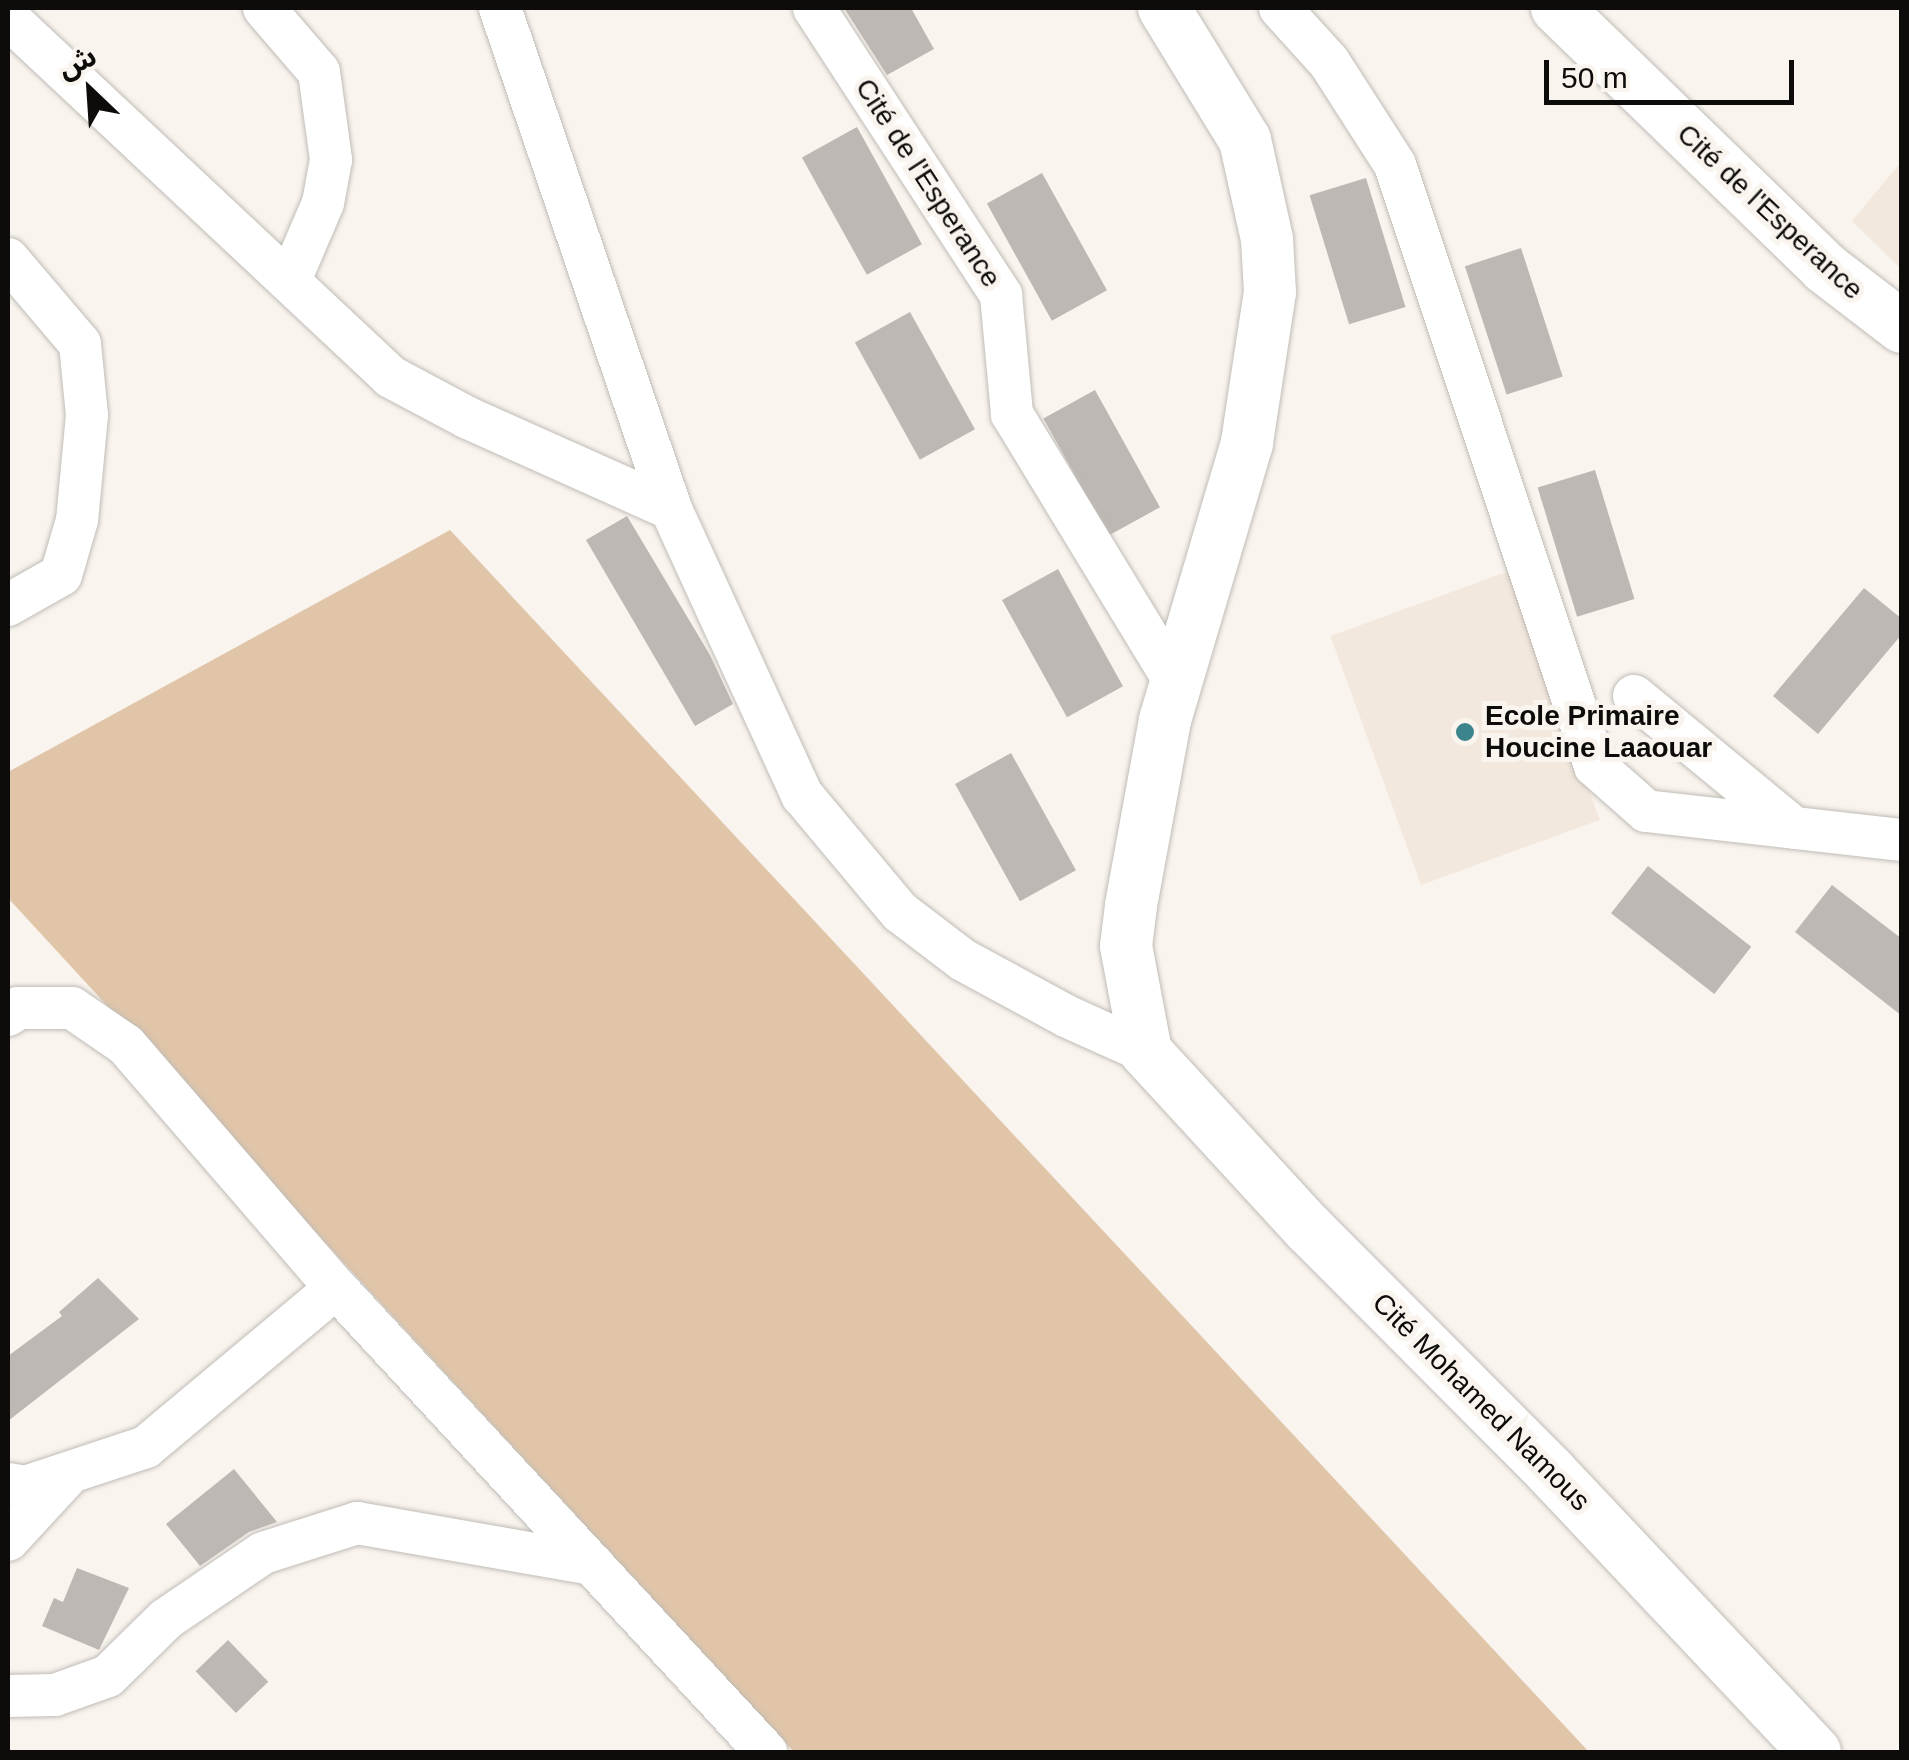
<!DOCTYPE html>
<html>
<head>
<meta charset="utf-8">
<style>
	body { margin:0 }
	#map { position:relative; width:1909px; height:1760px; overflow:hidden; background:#f9f4ee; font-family:Helvetica,"Noto Sans Arabic",sans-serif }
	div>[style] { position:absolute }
	.built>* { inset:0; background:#f3e8dd; transform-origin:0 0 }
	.green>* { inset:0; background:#e0c5a9 }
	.building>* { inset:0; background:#bdb8b3; transform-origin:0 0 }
	.roads { filter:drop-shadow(0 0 2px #c0bcb6) drop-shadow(0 0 2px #c0bcb6) }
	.minor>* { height:42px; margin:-21px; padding:0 21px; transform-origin:21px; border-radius:21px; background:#fff }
	.major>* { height:52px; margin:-26px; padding:0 26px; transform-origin:26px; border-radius:26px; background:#fff }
	.dots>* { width:28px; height:28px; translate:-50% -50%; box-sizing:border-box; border:5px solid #f9f4ee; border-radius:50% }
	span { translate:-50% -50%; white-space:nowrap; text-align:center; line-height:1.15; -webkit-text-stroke:10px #f9f4ee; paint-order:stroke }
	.street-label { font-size:28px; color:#0d0c0a }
	.poi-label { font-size:28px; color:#0d0c0a; font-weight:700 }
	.left { translate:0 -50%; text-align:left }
	.frame { position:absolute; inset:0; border:10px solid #0d0c0a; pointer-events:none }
	.north { position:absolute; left:40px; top:40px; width:100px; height:100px; -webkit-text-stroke:8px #f9f4ee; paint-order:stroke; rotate:335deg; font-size:28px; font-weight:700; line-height:40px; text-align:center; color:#0d0c0a }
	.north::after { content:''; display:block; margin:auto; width:35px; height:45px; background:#0d0c0a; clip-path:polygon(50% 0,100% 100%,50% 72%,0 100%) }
	.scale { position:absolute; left:1544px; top:60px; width:250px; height:45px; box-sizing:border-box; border:5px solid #0d0c0a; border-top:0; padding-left:12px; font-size:30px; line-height:35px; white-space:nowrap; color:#0d0c0a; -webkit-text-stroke:8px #f9f4ee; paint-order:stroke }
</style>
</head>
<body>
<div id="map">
	<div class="built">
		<div style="clip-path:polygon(1901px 162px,1901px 269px,1852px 221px)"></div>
		<div style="left:1509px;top:571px;width:265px;height:190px;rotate:70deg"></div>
	</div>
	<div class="green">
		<div style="clip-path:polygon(450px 530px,1589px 1752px,794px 1752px,8px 898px,8px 772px)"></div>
	</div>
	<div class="building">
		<div style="clip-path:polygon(844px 8px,911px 8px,934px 49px,887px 75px)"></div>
		<div style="left:857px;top:127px;width:134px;height:63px;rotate:61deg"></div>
		<div style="left:1042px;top:173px;width:134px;height:63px;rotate:61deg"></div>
		<div style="left:1366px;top:178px;width:135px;height:59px;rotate:73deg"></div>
		<div style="left:1521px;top:248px;width:135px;height:59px;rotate:72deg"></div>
		<div style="left:910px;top:312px;width:134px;height:63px;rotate:61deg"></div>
		<div style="left:1095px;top:390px;width:134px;height:59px;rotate:61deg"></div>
		<div style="left:1595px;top:470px;width:135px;height:60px;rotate:73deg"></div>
		<div style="clip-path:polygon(627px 516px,710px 655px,733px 704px,695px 726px,586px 540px)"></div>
		<div style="left:1058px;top:569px;width:134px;height:64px;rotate:61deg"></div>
		<div style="clip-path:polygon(1864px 588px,1902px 619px,1902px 634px,1818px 734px,1773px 696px)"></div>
		<div style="left:1011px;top:753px;width:134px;height:64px;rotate:61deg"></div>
		<div style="left:1648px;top:866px;width:131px;height:60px;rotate:38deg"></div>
		<div style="clip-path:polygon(1832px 885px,1902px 939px,1902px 1016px,1795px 932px)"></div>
		<div style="clip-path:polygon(98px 1278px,139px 1319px,8px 1421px,8px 1356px,62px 1316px,59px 1312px)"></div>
		<div style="clip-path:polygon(234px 1469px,277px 1522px,249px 1532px,200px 1566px,166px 1524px)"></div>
		<div style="clip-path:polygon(77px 1568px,129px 1588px,99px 1650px,42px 1626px,54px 1598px,63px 1602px)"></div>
		<div style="left:228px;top:1640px;width:58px;height:45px;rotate:46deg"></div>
	</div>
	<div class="roads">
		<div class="minor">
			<div style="left:264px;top:8px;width:84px;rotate:49.3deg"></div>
			<div style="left:319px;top:72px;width:89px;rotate:82.2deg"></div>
			<div style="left:331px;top:160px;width:44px;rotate:100.5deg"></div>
			<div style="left:323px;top:203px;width:84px;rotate:113.2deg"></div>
			<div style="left:500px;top:8px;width:529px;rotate:71.15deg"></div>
			<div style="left:814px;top:8px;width:343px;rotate:56.9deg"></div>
			<div style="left:1001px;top:295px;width:120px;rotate:84.7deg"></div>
			<div style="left:1012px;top:414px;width:316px;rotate:58.7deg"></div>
			<div style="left:1280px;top:8px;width:73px;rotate:47.8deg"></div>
			<div style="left:1329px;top:62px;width:122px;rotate:57.3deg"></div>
			<div style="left:1395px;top:165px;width:633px;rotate:71.59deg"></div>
			<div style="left:1595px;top:766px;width:68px;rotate:41.4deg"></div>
			<div style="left:1646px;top:811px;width:258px;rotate:6.5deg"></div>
			<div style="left:8px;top:18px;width:525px;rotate:43.15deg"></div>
			<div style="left:391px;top:377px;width:87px;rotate:28deg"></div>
			<div style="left:468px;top:418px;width:222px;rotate:24.1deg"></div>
			<div style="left:671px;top:509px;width:315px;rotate:65.4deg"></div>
			<div style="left:802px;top:795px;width:153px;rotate:50.1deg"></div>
			<div style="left:900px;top:912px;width:79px;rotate:37.3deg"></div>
			<div style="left:963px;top:960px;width:117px;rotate:28.5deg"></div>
			<div style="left:1066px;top:1016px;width:88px;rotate:24.2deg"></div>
			<div style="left:8px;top:259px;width:111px;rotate:49.7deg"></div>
			<div style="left:80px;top:344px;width:71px;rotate:84.4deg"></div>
			<div style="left:87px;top:415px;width:105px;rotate:95.4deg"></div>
			<div style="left:77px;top:520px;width:57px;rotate:106.2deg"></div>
			<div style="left:61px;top:575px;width:61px;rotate:150.5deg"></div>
			<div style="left:1634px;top:696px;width:207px;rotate:39.5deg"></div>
			<div style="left:8px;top:1015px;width:12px;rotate:-35deg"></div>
			<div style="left:18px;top:1008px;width:54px"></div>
			<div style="left:72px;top:1008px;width:65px;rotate:34.4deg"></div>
			<div style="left:126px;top:1045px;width:321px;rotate:49.2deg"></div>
			<div style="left:336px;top:1288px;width:248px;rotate:140.1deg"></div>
			<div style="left:146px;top:1447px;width:127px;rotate:161.7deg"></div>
			<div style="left:25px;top:1487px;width:17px;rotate:-170deg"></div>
			<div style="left:336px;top:1288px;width:633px;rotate:47.18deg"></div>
			<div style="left:8px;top:1540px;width:88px;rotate:-47.3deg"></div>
			<div style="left:8px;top:1696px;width:47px;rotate:-1.2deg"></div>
			<div style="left:55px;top:1695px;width:56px;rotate:-19.7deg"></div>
			<div style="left:108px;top:1676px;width:81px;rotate:-44.5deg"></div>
			<div style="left:166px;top:1619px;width:117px;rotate:-34.2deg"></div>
			<div style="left:263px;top:1553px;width:99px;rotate:-17.7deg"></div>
			<div style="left:357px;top:1523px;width:239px;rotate:9.9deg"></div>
		</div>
		<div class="major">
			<div style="left:1164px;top:8px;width:155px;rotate:58.5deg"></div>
			<div style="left:1245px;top:140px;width:101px;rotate:77.5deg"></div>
			<div style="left:1267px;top:239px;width:53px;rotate:86.8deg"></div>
			<div style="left:1270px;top:292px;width:153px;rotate:98.7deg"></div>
			<div style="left:1247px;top:443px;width:289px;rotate:106.5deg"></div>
			<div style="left:1165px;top:720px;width:189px;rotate:100.4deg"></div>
			<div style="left:1131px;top:906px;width:40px;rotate:97.1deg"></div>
			<div style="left:1126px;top:946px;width:108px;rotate:79.3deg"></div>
			<div style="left:1146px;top:1052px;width:241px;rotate:47.4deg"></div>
			<div style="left:1309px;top:1229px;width:343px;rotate:45.1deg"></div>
			<div style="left:1551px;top:1472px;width:385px;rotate:46.7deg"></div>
			<div style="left:1557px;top:8px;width:373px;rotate:44.1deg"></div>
			<div style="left:1825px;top:268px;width:97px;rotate:37.5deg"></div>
		</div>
	</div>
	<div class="dots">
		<div style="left:1465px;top:732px;background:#3c848b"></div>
	</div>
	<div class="street-label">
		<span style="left:928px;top:183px;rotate:57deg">Cité de l'Esperance</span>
		<span style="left:1770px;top:212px;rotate:43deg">Cité de l'Esperance</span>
		<span style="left:1481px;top:1402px;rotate:45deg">Cité Mohamed Namous</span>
	</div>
	<div class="poi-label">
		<span class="left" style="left:1485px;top:732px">Ecole Primaire<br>Houcine Laaouar</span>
	</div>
	<div class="frame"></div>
	<div class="north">ش</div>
	<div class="scale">50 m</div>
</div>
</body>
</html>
